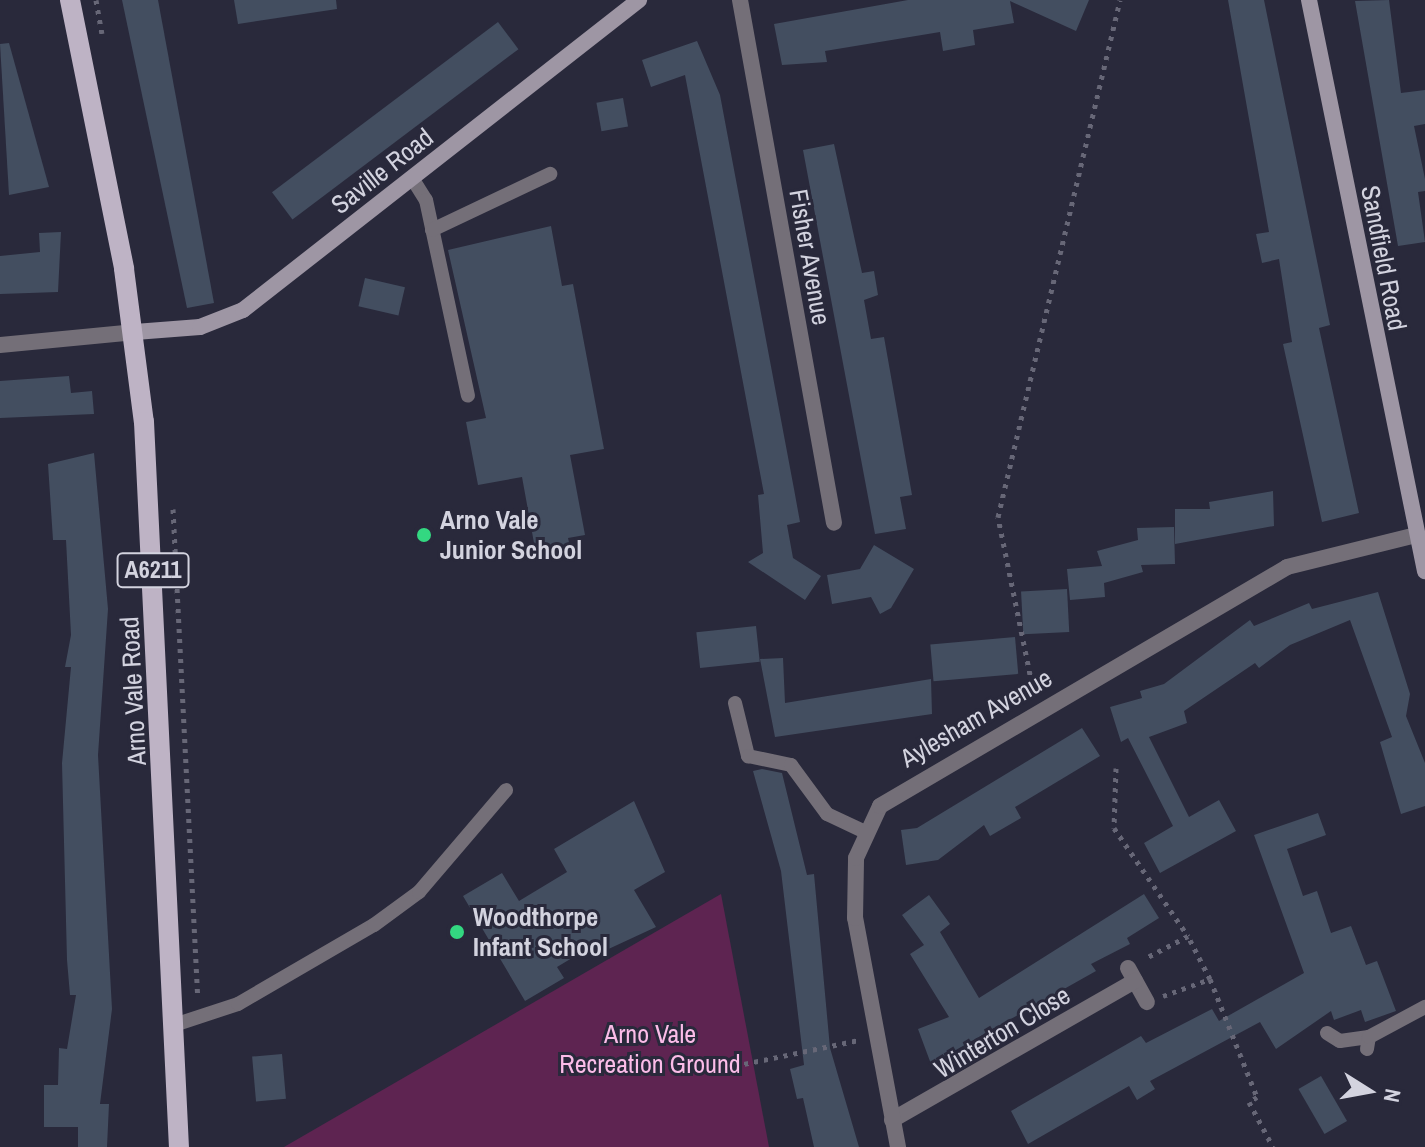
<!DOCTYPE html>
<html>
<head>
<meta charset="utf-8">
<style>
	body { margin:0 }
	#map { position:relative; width:1425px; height:1147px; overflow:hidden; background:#29293b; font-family:"Archivo Narrow",sans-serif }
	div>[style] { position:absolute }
	.green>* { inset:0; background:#5e2451 }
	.building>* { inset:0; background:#434e60; transform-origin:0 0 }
	.path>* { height:5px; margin-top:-2.5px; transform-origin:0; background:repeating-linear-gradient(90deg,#676777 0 4px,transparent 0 10px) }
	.lane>* { height:14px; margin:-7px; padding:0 7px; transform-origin:7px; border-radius:7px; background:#746f78 }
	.street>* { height:16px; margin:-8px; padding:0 8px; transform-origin:8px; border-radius:8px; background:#746f78 }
	.secondary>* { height:16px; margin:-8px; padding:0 8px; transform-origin:8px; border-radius:8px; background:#9e96a4 }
	.primary>* { height:20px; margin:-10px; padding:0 10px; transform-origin:10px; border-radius:10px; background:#beb3c5 }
	.dots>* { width:22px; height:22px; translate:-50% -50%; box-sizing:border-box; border:4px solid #29293b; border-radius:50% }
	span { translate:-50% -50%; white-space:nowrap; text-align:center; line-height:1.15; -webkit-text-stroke:6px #29293b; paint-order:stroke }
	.shield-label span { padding:2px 6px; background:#29293b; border:2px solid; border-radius:6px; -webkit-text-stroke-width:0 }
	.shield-label { font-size:24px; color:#d3d3df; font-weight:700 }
	.street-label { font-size:26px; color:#d3d3df }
	.poi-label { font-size:26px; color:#d3d3df; font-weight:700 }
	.left { translate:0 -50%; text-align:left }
	.park-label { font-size:26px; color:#fbbce8 }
	.north { position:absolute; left:1329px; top:1051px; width:80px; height:80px; -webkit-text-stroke:6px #29293b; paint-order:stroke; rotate:101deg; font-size:22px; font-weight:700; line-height:32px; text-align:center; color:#d3d3df }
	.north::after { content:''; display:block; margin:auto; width:28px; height:36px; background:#d3d3df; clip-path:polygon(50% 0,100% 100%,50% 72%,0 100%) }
</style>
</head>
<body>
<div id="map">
	<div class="green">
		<div style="clip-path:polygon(721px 894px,769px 1147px,284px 1147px)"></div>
	</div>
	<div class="building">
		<div style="clip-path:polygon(122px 0,158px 0,214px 303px,187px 308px)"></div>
		<div style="clip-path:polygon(234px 0,336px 0,337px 9px,238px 24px)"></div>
		<div style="clip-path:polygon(908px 0,1089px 0,1076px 31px,1010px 1px,1014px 23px,973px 30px,975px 45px,943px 51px,940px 32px,825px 51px,827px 62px,782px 65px,774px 24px)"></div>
		<div style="clip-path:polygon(1228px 0,1264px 0,1330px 325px,1319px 328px,1359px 513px,1322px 522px,1283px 344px,1292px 342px,1279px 259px,1262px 263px,1256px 234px,1269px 232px)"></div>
		<div style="clip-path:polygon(1389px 0,1401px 93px,1425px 90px,1425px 124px,1414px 126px,1425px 179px,1425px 191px,1418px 192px,1425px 242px,1398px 246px,1355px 1px)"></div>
		<div style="left:498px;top:22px;width:34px;height:283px;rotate:53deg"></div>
		<div style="clip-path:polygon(697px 41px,720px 95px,794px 489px,800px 522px,787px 525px,793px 558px,821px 576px,805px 600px,748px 562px,763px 553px,758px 495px,764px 494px,685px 75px,651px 87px,642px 60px)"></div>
		<div style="clip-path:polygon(9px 43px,49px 187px,9px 195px,0 44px)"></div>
		<div style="left:623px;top:98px;width:29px;height:27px;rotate:80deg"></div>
		<div style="clip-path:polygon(834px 144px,862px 273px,874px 271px,878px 295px,864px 300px,871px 339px,884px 337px,912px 495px,900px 497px,906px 529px,875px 534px,803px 150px)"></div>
		<div style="clip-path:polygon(551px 226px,562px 286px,573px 284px,604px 449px,570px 455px,585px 535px,568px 538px,570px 547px,536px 554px,522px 477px,478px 485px,466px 422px,486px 418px,448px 250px)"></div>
		<div style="clip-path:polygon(61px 232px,58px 292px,0 294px,0 256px,40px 252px,39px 233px)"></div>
		<div style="left:365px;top:278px;width:41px;height:29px;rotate:13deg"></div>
		<div style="clip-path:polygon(69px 376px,71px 393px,92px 391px,94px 414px,0 418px,0 381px)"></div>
		<div style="clip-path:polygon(94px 453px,108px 609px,98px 755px,112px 1009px,100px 1104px,109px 1104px,107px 1147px,78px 1147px,78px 1127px,44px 1127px,44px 1085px,58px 1085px,59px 1048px,67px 1049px,76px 995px,70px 995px,67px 960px,62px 763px,71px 667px,65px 667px,71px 635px,66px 540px,53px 540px,48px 464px)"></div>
		<div style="clip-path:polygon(1273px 491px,1274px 526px,1175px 544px,1175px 509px,1210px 509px,1209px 502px)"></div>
		<div style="clip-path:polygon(1174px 527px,1175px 564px,1141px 565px,1143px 572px,1104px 583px,1105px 597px,1070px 600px,1067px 569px,1102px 566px,1097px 551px,1138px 540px,1137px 528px)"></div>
		<div style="clip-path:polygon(874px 545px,914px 569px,891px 608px,880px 614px,871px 597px,832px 604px,827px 575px,860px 569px)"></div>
		<div style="left:1067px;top:589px;width:43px;height:46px;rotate:87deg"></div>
		<div style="clip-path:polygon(1378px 592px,1410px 694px,1406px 716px,1425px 763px,1425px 806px,1401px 814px,1380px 742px,1392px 737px,1350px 620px,1290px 645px,1259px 668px,1255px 663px,1184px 711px,1187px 723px,1149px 737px,1189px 817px,1219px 800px,1236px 831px,1160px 873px,1144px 843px,1173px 826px,1128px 738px,1121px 742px,1110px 707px,1142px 698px,1140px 691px,1164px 684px,1250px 620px,1254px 626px,1309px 603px,1312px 609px)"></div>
		<div style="left:756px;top:626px;width:36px;height:60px;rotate:84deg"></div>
		<div style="left:1015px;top:637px;width:37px;height:85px;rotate:85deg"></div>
		<div style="clip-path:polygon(783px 658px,785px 703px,931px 679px,932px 714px,775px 737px,760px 659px)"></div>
		<div style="clip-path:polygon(1082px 728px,1100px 756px,1015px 807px,1021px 818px,990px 836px,984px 825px,938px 860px,906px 865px,901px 830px,917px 828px)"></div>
		<div style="clip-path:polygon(762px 769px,782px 773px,807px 875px,814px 874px,830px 1048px,859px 1147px,814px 1147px,803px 1098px,797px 1099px,790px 1069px,804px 1065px,781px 871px,753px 771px)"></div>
		<div style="clip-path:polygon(634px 801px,665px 872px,634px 890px,656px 927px,602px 952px,597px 943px,557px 967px,564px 978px,525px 1001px,463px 896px,502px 873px,519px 901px,567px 872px,554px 849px)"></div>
		<div style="clip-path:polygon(1318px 813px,1326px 835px,1287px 849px,1303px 896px,1317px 891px,1331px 933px,1351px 926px,1366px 965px,1377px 961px,1396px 1011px,1365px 1022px,1361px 1010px,1334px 1020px,1331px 1011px,1276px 1049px,1260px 1022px,1150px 1081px,1155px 1089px,1137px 1100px,1129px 1086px,1028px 1144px,1011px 1111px,1141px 1036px,1146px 1043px,1212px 1009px,1219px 1021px,1304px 973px,1254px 835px)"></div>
		<div style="clip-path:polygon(1144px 894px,1159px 918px,1127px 938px,1130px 944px,1091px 964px,1096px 971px,931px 1064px,918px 1029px,949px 1017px,910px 954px,924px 945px,902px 915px,929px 895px,950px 924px,940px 932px,979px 998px)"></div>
		<div style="left:282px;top:1054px;width:45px;height:30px;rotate:85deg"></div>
		<div style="left:1321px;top:1076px;width:52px;height:26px;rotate:60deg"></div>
	</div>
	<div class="path">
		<div style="left:96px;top:0;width:34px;rotate:80deg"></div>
		<div style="left:173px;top:509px;width:490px;rotate:87.1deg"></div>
		<div style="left:1034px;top:694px;width:181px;rotate:-101.5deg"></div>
		<div style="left:998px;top:517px;width:531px;rotate:-76.72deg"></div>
		<div style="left:1116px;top:768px;width:60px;rotate:91.9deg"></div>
		<div style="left:1114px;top:828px;width:131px;rotate:55.6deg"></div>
		<div style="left:1188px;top:936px;width:47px;rotate:152.4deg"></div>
		<div style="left:1210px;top:979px;width:127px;rotate:68.3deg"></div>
		<div style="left:1257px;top:1097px;width:9px;rotate:148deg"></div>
		<div style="left:1249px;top:1102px;width:51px;rotate:61.9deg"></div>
		<div style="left:1163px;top:996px;width:50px;rotate:-19.9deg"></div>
		<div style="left:1210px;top:979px;width:48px;rotate:-117.1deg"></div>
		<div style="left:715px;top:1070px;width:147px;rotate:-11.8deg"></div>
	</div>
	<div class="lane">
		<div style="left:412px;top:178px;width:26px;rotate:58deg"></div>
		<div style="left:426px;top:200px;width:200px;rotate:77.9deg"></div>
		<div style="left:432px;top:230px;width:131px;rotate:-25.4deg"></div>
		<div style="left:735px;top:703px;width:55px;rotate:76.2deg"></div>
		<div style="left:748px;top:756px;width:44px;rotate:11.8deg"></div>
		<div style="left:791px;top:765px;width:61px;rotate:53.7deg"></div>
		<div style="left:827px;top:814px;width:42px;rotate:25.3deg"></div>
		<div style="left:174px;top:1025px;width:67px;rotate:-18.2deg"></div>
		<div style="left:238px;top:1004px;width:157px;rotate:-30.2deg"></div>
		<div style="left:374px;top:925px;width:56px;rotate:-36.3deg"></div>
		<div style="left:419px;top:892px;width:134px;rotate:-49.5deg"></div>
		<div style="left:1327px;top:1033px;width:15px;rotate:32deg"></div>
		<div style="left:1340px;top:1041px;width:29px;rotate:-8deg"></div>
		<div style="left:1367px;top:1049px;width:12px;rotate:-81deg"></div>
		<div style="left:1369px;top:1037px;width:64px;rotate:-28.2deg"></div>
	</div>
	<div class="street">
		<div style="left:740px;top:0;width:531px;rotate:79.81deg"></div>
		<div style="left:0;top:345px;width:136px;rotate:-5.5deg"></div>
		<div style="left:1128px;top:968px;width:39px;rotate:61deg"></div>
		<div style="left:892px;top:1120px;width:280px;rotate:-29.8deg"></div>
		<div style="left:898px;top:1147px;width:233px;rotate:-100.6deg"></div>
		<div style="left:855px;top:918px;width:60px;rotate:-89deg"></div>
		<div style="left:856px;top:858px;width:57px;rotate:-65.2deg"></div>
		<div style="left:880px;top:806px;width:472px;rotate:-30.4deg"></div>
		<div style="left:1287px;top:567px;width:133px;rotate:-13.9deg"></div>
	</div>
	<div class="secondary">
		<div style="left:1309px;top:0;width:583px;rotate:78.52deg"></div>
		<div style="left:135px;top:332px;width:65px;rotate:-4.4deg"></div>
		<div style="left:200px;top:327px;width:46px;rotate:-21.6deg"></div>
		<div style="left:243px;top:310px;width:503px;rotate:-38.05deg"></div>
	</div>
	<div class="primary">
		<div style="left:70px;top:0;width:274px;rotate:78.6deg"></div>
		<div style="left:124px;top:269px;width:154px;rotate:82.6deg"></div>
		<div style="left:144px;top:422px;width:726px;rotate:87.24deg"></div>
	</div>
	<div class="dots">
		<div style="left:424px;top:535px;background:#33d881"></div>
		<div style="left:457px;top:932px;background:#33d881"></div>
	</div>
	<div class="shield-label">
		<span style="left:153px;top:570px">A6211</span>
	</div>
	<div class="street-label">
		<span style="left:382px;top:171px;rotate:-38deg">Saville Road</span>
		<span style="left:810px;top:257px;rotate:80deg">Fisher Avenue</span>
		<span style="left:1384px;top:258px;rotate:79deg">Sandfield Road</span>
		<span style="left:133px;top:691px;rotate:-93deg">Arno Vale Road</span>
		<span style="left:976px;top:718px;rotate:-30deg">Aylesham Avenue</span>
		<span style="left:1002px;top:1032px;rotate:-31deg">Winterton Close</span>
	</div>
	<div class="poi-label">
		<span class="left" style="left:440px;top:535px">Arno Vale<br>Junior School</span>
		<span class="left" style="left:473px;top:932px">Woodthorpe<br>Infant School</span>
	</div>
	<div class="park-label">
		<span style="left:650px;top:1049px">Arno Vale<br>Recreation Ground</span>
	</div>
	<div class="north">N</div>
</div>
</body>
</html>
